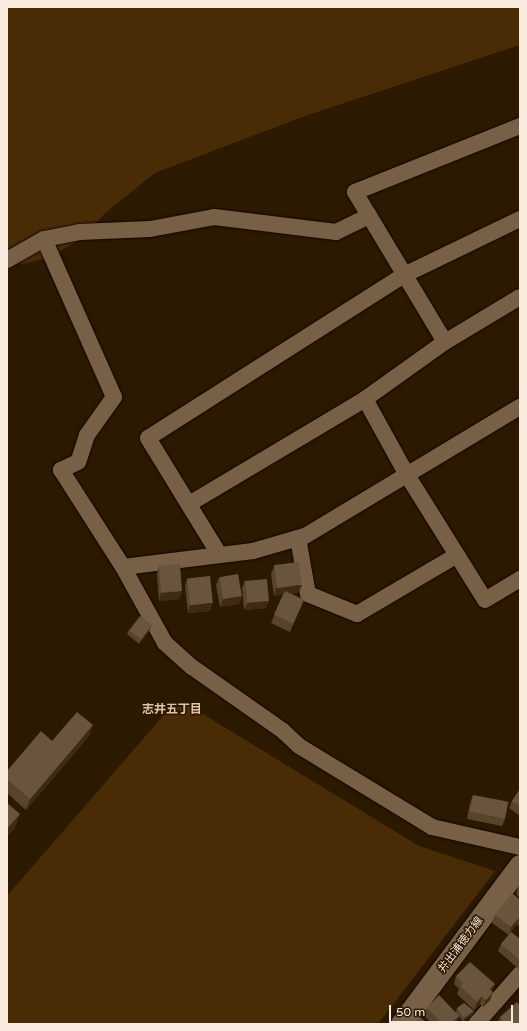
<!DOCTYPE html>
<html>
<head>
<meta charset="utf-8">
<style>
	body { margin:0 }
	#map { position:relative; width:527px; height:1031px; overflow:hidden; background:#2c1902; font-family:"Varela Round","Noto Sans JP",sans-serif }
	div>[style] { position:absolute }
	.green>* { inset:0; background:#492c06 }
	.roads { filter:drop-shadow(0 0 1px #140400) drop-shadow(0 0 1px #140400) }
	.minor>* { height:16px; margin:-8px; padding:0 8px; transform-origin:8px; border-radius:8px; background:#786047 }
	.secondary>* { height:22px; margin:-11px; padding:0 11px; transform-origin:11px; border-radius:11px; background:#786047 }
	.wall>* { inset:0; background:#58432b }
	.shaded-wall>* { inset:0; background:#3f2a13 }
	.building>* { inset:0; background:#69553e; transform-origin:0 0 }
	span { translate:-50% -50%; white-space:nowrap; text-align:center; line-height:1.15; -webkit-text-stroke:3px #2c1902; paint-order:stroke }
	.street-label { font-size:11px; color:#f8eadc }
	.neighbourhood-label { font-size:12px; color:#dfc4a8; font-weight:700 }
	.frame { position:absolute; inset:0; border:8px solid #f8eadc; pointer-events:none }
	.scale { position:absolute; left:389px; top:1005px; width:124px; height:18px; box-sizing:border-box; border:2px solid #f8eadc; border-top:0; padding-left:5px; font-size:12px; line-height:14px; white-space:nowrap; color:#f8eadc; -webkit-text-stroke:3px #2c1902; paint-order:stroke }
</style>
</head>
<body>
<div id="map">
	<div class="green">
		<div style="clip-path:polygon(7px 7px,520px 7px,520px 45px,305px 116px,155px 173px,104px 214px,83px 238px,48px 258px,22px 264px,7px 262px)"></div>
		<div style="clip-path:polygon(188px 705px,419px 846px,495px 871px,378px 1024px,7px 1024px,7px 896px,169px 709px)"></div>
	</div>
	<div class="roads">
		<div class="minor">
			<div style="left:44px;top:239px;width:173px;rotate:66.1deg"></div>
			<div style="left:114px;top:397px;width:47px;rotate:125.4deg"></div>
			<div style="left:87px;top:435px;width:28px;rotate:108deg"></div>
			<div style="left:78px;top:462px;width:19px;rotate:155deg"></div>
			<div style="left:61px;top:470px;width:115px;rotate:57.4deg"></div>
			<div style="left:123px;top:567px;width:87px;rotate:61.1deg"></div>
			<div style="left:165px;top:643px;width:36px;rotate:42deg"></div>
			<div style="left:192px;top:667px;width:111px;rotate:35.1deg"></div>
			<div style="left:283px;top:731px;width:22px;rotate:43deg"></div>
			<div style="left:299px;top:746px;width:156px;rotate:31.3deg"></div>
			<div style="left:432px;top:827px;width:90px;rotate:12.8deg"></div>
			<div style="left:7px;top:260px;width:43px;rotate:-29.6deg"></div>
			<div style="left:44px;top:239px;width:36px;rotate:-11deg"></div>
			<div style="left:79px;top:232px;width:71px;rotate:-2.4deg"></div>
			<div style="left:150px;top:229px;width:65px;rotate:-10.6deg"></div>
			<div style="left:214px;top:217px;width:123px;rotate:7deg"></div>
			<div style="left:336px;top:232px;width:37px;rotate:-26deg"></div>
			<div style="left:445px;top:342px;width:175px;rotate:-121deg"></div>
			<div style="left:355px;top:192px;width:178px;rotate:-21.8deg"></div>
			<div style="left:365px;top:399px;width:87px;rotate:61.1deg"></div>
			<div style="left:407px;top:475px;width:147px;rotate:58deg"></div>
			<div style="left:485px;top:600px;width:41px;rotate:-31deg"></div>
			<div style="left:189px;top:504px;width:205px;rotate:-30.8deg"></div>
			<div style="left:365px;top:399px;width:98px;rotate:-35.5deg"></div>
			<div style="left:445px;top:342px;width:87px;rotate:-31deg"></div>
			<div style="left:298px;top:538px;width:57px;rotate:79.9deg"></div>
			<div style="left:308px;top:594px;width:53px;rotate:22.2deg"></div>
			<div style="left:357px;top:614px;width:116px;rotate:-30.5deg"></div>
			<div style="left:219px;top:554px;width:136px;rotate:-121.5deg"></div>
			<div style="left:148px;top:438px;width:303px;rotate:-32.5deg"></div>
			<div style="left:404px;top:275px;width:129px;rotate:-25.8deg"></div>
			<div style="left:123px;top:567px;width:131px;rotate:-7deg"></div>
			<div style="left:253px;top:551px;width:54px;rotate:-16.1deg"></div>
			<div style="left:305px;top:536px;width:251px;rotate:-31deg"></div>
			<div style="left:476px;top:1024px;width:67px;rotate:-48.7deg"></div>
		</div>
		<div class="secondary">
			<div style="left:402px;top:1024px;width:197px;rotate:-53.2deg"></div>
		</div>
	</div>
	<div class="wall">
		<div style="clip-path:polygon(159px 566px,182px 591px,179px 599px,159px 601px,157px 574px)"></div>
		<div style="clip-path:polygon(274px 566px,299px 592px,290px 594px,304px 600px,290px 632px,271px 623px,283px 594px,274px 596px,271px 574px)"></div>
		<div style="clip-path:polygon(219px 578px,242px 596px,239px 604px,220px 607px,216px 585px)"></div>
		<div style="clip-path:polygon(187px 579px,210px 611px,188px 613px,185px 586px)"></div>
		<div style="clip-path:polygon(245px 580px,266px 608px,244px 610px,242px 588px)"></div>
		<div style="clip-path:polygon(152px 625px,150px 629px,139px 644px,127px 634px,129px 630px)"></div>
		<div style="clip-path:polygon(89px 736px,26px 810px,7px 793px,7px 771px,52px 741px)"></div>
		<div style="clip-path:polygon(520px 789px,520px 816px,509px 808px,512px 801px)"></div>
		<div style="clip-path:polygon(473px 795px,505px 819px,502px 826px,467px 819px,470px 803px)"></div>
		<div style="clip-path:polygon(520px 884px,520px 898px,516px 894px,518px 887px)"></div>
		<div style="clip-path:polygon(520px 900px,520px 927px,517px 924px,510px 933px,520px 939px,520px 968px,519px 969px,498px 951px,501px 944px,509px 935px,492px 923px,495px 915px)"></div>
		<div style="clip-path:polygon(456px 976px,492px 992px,490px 1000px,483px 1007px,480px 1004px,474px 1010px,457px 994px,459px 989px,454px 984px)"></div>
		<div style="clip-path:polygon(427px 1008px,456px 1012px,457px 1008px,474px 1011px,472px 1015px,463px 1022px,459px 1016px,456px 1024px,433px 1024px,424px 1016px)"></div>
		<div style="clip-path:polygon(500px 1017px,520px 1024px,497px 1024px)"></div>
	</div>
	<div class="shaded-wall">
		<div style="clip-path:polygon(302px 585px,299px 592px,274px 596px,276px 588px)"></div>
		<div style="clip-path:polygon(182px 591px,179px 599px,159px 601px,161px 593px)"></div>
		<div style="clip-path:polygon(242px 596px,239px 604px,220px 607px,223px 599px)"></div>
		<div style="clip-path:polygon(304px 600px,301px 608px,290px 632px,293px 625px)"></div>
		<div style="clip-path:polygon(269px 601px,266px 608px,244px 610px,247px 603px)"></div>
		<div style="clip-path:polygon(213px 603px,210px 611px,188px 613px,190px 605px)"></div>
		<div style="clip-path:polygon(152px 625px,150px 629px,139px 644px,141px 640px)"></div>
		<div style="clip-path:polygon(93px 725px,89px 736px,26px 810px,30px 799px)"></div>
		<div style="clip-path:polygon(20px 814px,15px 828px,7px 837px,7px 829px)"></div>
		<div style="clip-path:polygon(520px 916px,517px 924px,509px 935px,511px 927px)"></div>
		<div style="clip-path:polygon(495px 984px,492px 991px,490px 989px)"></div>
		<div style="clip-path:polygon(493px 992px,490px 1000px,483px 1007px,486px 1000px)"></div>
		<div style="clip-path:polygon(482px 996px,480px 1004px,474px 1010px,477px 1002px)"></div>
		<div style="clip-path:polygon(474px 1011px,472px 1015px,463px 1022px,464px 1018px)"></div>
		<div style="clip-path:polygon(459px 1016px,456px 1024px,448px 1024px)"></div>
	</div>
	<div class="building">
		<div style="left:299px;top:562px;width:23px;height:25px;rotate:83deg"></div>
		<div style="left:180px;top:564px;width:27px;height:21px;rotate:86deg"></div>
		<div style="left:238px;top:574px;width:22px;height:19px;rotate:80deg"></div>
		<div style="left:210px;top:576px;width:27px;height:23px;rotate:84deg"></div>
		<div style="left:267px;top:579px;width:22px;height:22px;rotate:85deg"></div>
		<div style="left:285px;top:591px;width:21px;height:26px;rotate:25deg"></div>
		<div style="left:140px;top:616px;width:15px;height:18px;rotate:37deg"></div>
		<div style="clip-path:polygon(77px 712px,93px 725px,30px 799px,7px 779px,7px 771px,41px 731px,52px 741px)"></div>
		<div style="clip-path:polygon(520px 789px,520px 806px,512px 801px)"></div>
		<div style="left:473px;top:795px;width:36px;height:17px;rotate:11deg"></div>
		<div style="clip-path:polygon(7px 803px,20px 814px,7px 829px)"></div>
		<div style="clip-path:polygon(512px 893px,520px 900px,520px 917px,511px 927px,495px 915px)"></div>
		<div style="clip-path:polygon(511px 932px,520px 939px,520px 960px,501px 944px)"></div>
		<div style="clip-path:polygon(470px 962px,495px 984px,490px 989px,493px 992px,486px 1000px,482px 996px,477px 1002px,460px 986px,463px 983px,456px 976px)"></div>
		<div style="clip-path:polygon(439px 995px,459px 1016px,452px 1023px,443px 1024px,427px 1008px)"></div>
		<div style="clip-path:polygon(517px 1002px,520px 1006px,520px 1024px,506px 1024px,500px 1017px)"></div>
		<div style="clip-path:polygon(464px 1003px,474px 1011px,464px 1018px,457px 1008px)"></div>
		<div style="clip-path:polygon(420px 1017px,428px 1024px,414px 1024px)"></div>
	</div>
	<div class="street-label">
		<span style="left:461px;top:945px;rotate:-53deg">井出浦徳力線</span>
	</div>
	<div class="neighbourhood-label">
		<span style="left:172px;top:710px">志井五丁目</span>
	</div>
	<div class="frame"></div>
	<div class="scale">50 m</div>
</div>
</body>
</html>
